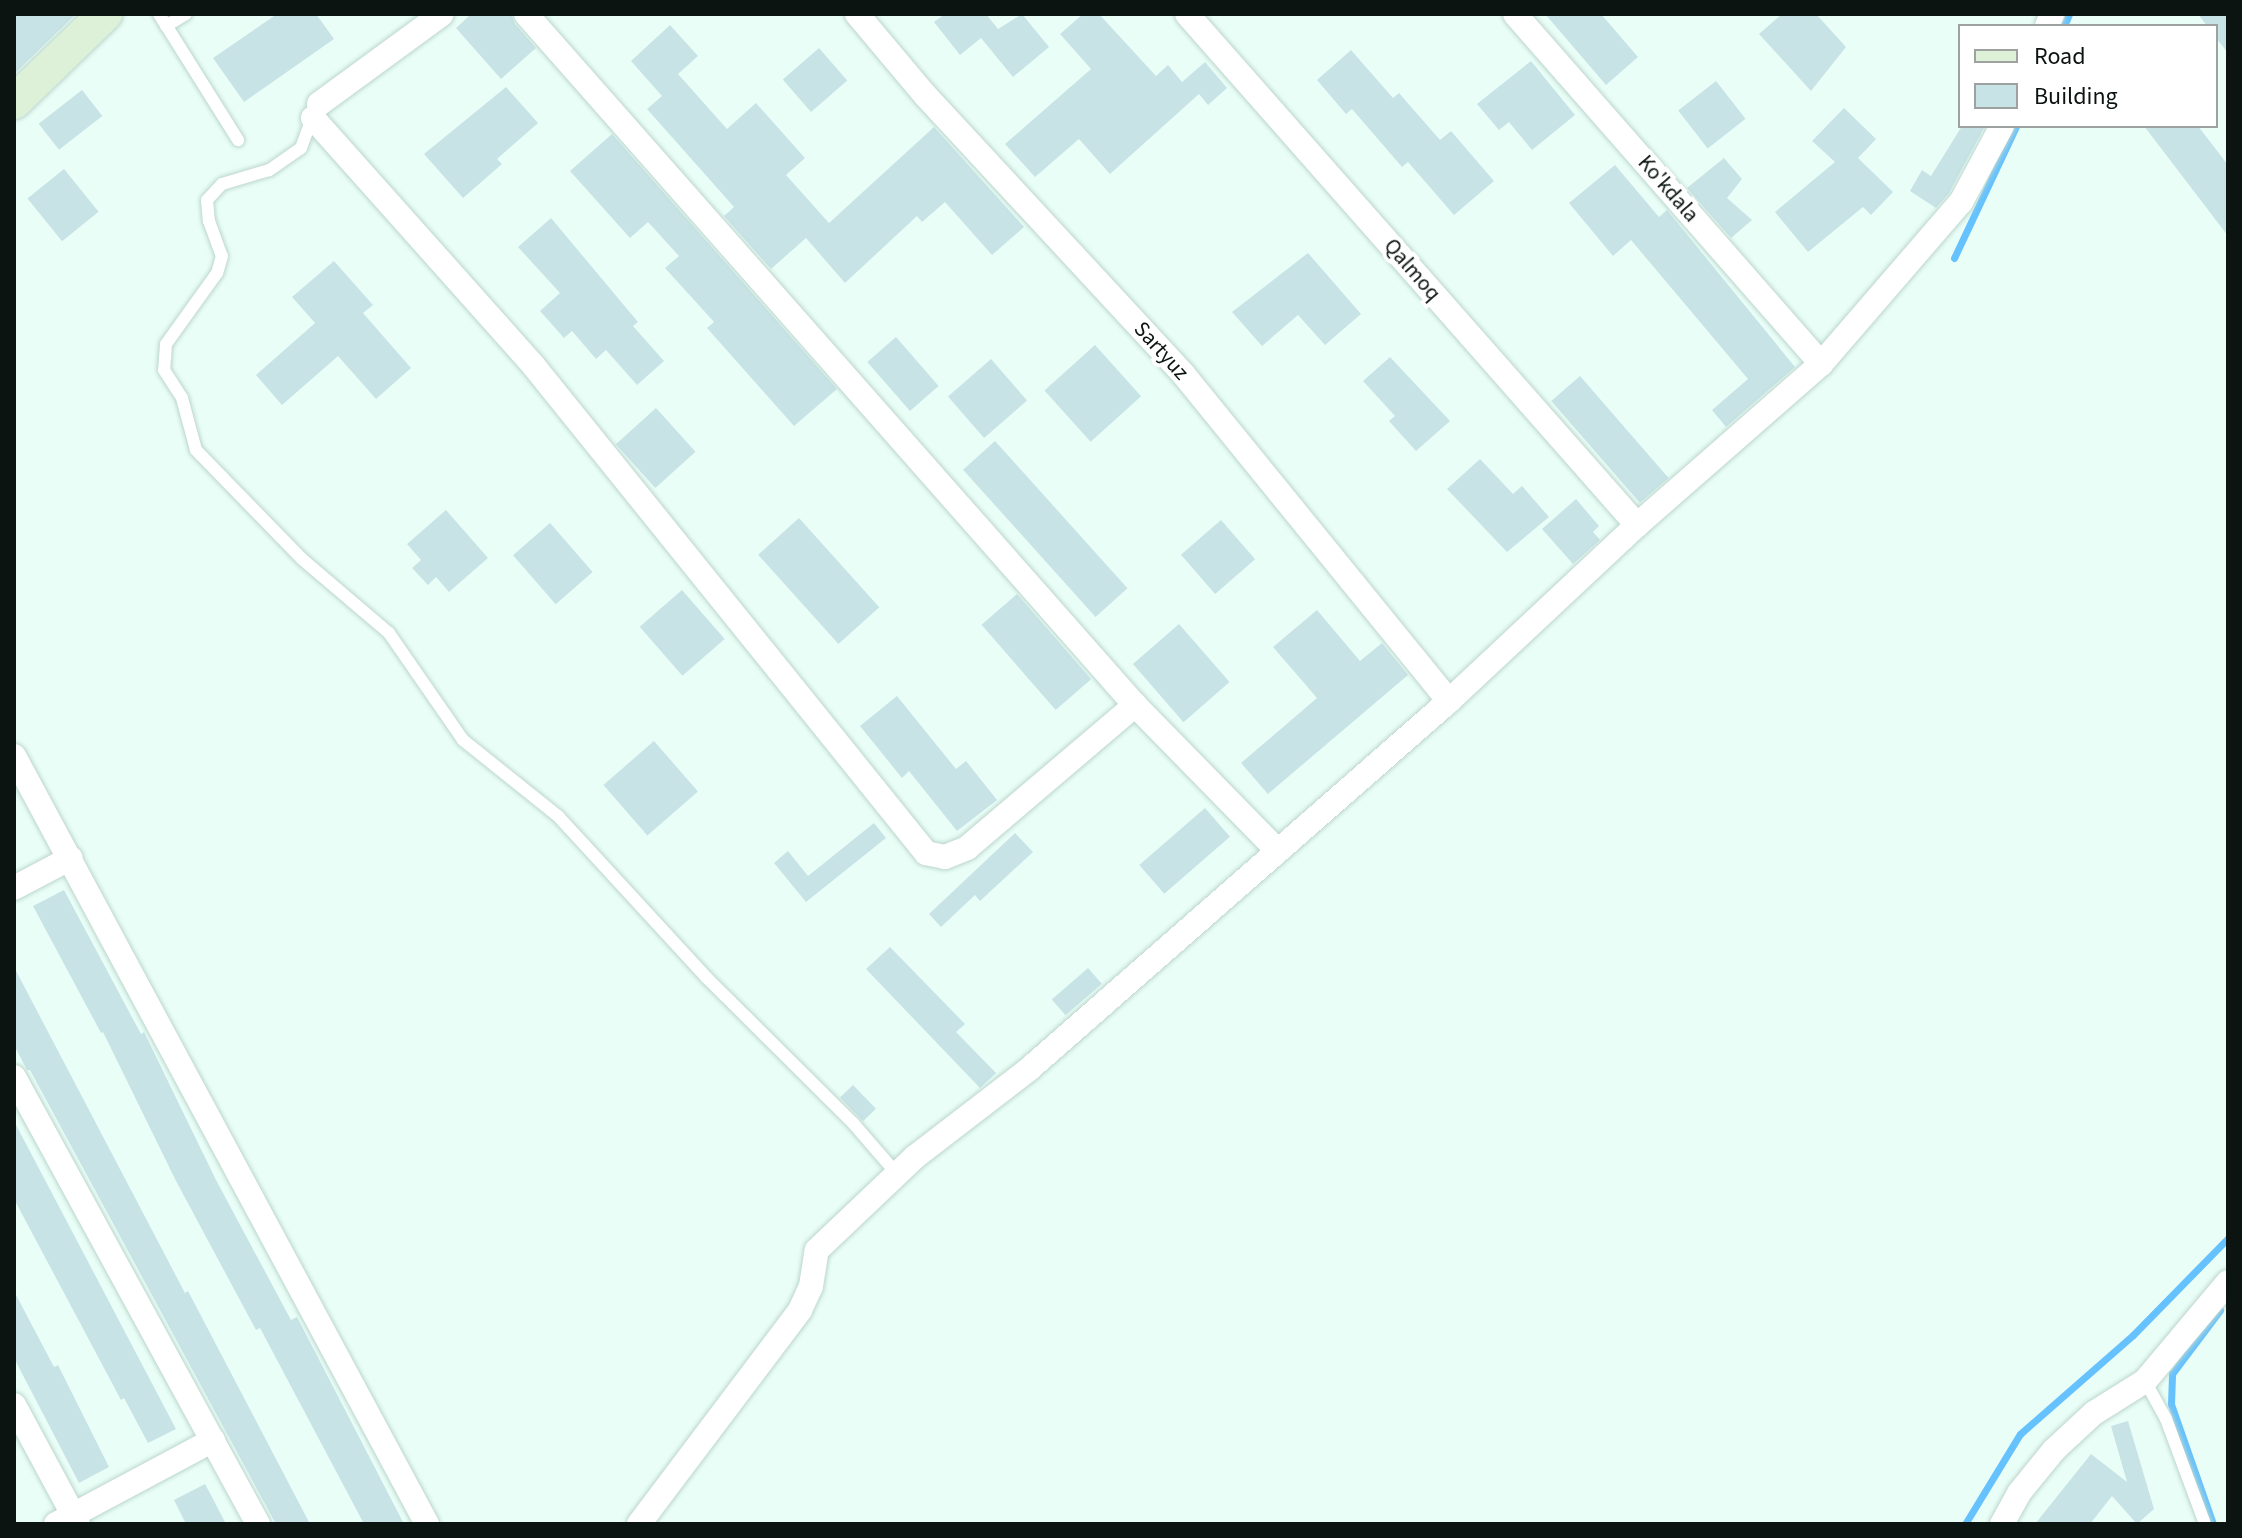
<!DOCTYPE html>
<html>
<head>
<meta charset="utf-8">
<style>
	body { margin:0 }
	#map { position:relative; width:2242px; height:1538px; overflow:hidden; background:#e9fef7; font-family:"Source Sans 3",sans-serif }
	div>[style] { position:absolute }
	.stream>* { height:7px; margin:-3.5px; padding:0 3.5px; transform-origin:3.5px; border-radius:3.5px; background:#66c2fe }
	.building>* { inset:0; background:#c8e3e6; transform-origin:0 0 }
	.roads { filter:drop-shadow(0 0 2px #bcd6cd) drop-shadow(0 0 2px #bcd6cd) }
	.lane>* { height:12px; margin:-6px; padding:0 6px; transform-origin:6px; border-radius:6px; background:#fff }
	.street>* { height:24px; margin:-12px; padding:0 12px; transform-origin:12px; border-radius:12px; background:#fff }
	.secondary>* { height:34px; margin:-17px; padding:0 17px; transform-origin:17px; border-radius:17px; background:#ddf1d9 }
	span { translate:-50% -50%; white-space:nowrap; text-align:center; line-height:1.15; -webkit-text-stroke:8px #fff; paint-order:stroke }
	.street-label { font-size:22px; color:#0b1411 }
	.frame { position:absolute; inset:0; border:16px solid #0b1411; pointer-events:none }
	.legend { position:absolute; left:1958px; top:24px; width:260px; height:104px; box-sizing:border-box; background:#fff; border:2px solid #9da1a0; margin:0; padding:10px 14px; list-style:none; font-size:24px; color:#0b1411 }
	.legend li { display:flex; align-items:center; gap:16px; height:40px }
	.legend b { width:40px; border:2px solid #9da1a0 }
</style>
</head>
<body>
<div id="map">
	<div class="stream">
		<div style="left:2064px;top:26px;width:13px;rotate:-67deg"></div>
		<div style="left:1954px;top:258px;width:146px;rotate:-64.8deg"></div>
		<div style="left:1965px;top:1524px;width:105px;rotate:-58.6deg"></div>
		<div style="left:2020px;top:1434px;width:150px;rotate:-41.2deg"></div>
		<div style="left:2133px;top:1335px;width:136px;rotate:-45.6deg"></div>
		<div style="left:2213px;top:1524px;width:127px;rotate:-109.3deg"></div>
		<div style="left:2171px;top:1404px;width:30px;rotate:-88deg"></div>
		<div style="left:2172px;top:1374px;width:80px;rotate:-53.1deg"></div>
	</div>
	<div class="building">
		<div style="clip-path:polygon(14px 14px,76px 14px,14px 74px)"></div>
		<div style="clip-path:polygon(277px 14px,316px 14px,334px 39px,244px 102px,213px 58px)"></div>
		<div style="clip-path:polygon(471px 14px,511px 14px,515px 24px,536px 48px,501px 79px,456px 28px)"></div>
		<div style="clip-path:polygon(945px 14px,986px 14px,998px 29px,1022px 14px,1049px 47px,1013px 77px,981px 38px,960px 55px,934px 22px)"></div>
		<div style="clip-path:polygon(1083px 14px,1099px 14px,1156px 76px,1168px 65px,1182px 82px,1205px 62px,1227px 88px,1208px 105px,1199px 94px,1110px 174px,1079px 139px,1035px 177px,1005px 144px,1091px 69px,1060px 34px)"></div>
		<div style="clip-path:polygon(1545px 14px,1601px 14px,1638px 57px,1606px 85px)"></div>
		<div style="clip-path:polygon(1782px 14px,1816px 14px,1846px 47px,1811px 91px,1759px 34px)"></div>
		<div style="clip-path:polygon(2198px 14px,2228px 14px,2228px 53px,2216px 38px,2216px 26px,2207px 26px)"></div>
		<div style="clip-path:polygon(670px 25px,698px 56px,678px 74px,727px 129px,756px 103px,805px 158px,786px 175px,829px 223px,934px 127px,1024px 227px,992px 255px,945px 202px,922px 222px,917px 216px,845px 283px,806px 238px,771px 269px,724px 216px,734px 207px,647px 109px,662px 96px,631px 61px)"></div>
		<div style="left:819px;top:48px;width:43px;height:48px;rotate:49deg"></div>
		<div style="clip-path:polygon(1351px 50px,1393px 98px,1399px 93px,1440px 140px,1451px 131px,1494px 181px,1454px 215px,1408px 162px,1402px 167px,1352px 109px,1346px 114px,1317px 80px)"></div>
		<div style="clip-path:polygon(1531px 61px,1575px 115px,1532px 150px,1509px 122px,1499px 130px,1477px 104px)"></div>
		<div style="left:1716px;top:81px;width:48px;height:48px;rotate:52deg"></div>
		<div style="clip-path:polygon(506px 87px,538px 123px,497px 159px,502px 164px,463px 198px,424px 154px)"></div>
		<div style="left:82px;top:90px;width:33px;height:55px;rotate:52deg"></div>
		<div style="clip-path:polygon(1844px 108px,1876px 139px,1858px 158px,1893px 192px,1871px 215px,1863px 207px,1808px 252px,1775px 212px,1835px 162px,1812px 141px)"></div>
		<div style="clip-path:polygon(1962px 126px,1985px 126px,1949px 193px,1936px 208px,1910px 191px,1922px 170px,1931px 176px)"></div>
		<div style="clip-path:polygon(2144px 126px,2198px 126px,2228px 165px,2228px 236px)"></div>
		<div style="clip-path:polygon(612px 134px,837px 389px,794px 426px,707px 328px,714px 322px,665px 268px,679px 256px,648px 222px,630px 238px,570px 171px)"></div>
		<div style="clip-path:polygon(1724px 158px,1742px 179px,1727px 198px,1752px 220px,1731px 238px,1687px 188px)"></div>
		<div style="clip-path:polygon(1615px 165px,1659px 217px,1667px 210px,1795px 367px,1726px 427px,1712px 410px,1748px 379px,1631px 240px,1613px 256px,1569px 203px)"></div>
		<div style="left:64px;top:169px;width:55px;height:47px;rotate:51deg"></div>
		<div style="clip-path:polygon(551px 218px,638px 322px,633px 326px,664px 361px,637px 385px,606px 350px,596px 359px,572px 331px,564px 338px,540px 311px,560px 293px,518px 247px)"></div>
		<div style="clip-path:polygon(1308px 253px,1361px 314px,1325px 345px,1298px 315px,1262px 346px,1232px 312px)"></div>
		<div style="clip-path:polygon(334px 261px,373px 305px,363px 313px,411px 368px,376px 399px,338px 356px,282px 405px,256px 375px,315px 323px,292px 297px)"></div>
		<div style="left:896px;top:337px;width:65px;height:38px;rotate:49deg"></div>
		<div style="left:1095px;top:345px;width:69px;height:68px;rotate:48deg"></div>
		<div style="clip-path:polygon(1390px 357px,1450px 421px,1416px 451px,1389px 421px,1395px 416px,1363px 381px)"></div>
		<div style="left:991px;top:359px;width:55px;height:57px;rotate:49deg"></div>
		<div style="left:1580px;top:376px;width:135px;height:38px;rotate:49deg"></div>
		<div style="left:656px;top:408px;width:59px;height:54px;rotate:48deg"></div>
		<div style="left:995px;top:441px;width:198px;height:43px;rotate:48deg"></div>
		<div style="clip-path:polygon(1480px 459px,1513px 494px,1522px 486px,1549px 517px,1507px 552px,1447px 489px)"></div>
		<div style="clip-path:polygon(1576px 499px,1599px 526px,1593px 532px,1600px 540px,1573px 564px,1542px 529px)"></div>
		<div style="clip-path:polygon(446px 510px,488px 558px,449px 592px,436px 577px,428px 585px,412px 568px,421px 560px,407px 544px)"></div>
		<div style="left:799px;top:518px;width:120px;height:55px;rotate:48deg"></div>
		<div style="left:1221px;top:520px;width:52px;height:53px;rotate:49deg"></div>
		<div style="left:550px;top:523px;width:65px;height:49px;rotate:49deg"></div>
		<div style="left:682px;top:590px;width:65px;height:56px;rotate:49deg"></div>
		<div style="left:1017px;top:594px;width:113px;height:47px;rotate:49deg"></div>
		<div style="clip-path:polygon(1317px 610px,1360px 661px,1382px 643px,1408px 675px,1268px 794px,1241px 763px,1317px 698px,1273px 647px)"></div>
		<div style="left:1179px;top:624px;width:77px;height:61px;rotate:49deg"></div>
		<div style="clip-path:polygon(897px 696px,956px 769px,966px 761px,997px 800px,957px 831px,909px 771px,902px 778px,860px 726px)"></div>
		<div style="left:654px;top:741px;width:67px;height:67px;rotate:49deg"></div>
		<div style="left:1205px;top:808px;width:38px;height:87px;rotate:49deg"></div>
		<div style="clip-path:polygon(874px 823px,886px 838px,806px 902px,774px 863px,788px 851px,808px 876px)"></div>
		<div style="clip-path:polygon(1015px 833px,1033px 852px,980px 901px,975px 895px,941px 927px,929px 914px)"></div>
		<div style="clip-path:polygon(64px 890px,141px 1034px,144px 1032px,216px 1180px,291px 1320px,297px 1317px,404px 1524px,364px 1524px,260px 1328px,256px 1330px,176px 1181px,103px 1032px,101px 1033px,33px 906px)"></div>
		<div style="clip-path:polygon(890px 947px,965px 1024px,956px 1032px,996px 1073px,980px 1088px,866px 969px)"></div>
		<div style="clip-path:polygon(14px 967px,185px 1293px,188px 1291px,310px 1524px,276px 1524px,30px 1070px,27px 1070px,14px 1045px)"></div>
		<div style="left:1088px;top:968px;width:21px;height:48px;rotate:49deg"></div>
		<div style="left:853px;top:1085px;width:33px;height:18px;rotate:46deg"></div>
		<div style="clip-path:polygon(14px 1121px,176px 1429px,148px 1443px,124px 1398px,121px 1400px,14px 1199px)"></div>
		<div style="clip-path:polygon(14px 1291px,54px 1367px,58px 1365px,109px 1467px,79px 1483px,14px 1358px)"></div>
		<div style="clip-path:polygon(2128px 1421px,2154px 1509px,2137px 1524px,2112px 1496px,2090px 1524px,2035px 1524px,2091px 1454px,2127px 1482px,2111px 1426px)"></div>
		<div style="clip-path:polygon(205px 1484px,212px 1497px,226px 1524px,186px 1524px,174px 1500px)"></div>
	</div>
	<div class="roads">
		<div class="lane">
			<div style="left:159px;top:14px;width:149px;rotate:57.9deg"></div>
			<div style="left:166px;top:26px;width:23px;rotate:-31deg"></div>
			<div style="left:312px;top:118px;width:32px;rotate:110deg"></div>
			<div style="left:301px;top:148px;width:39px;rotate:145deg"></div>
			<div style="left:269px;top:170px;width:49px;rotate:163.4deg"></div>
			<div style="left:222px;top:184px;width:22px;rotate:133deg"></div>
			<div style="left:207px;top:200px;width:21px;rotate:85deg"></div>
			<div style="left:209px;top:221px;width:37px;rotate:70deg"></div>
			<div style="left:222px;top:256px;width:18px;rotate:106deg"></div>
			<div style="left:217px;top:273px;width:87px;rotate:125.7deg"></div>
			<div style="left:166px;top:344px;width:26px;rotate:94deg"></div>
			<div style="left:164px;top:370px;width:33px;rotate:57deg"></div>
			<div style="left:182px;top:398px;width:54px;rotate:74.9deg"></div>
			<div style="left:196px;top:450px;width:152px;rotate:45.8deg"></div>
			<div style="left:302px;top:559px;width:114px;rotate:40.4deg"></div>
			<div style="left:389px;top:633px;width:130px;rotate:55.3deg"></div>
			<div style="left:463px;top:740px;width:122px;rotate:38.7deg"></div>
			<div style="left:558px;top:816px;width:220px;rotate:47.4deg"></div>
			<div style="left:707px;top:978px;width:206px;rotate:44.8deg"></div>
			<div style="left:853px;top:1123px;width:67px;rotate:49.2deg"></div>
			<div style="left:2145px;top:1381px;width:43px;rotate:61.1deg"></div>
			<div style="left:2166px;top:1419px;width:112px;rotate:69.6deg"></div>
		</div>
		<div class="street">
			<div style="left:526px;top:14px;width:921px;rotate:48.61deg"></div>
			<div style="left:1135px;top:705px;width:204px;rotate:45.6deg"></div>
			<div style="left:857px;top:14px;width:106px;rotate:50deg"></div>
			<div style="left:925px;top:95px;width:381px;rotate:47.2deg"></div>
			<div style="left:1184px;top:375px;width:420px;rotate:50.9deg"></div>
			<div style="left:1187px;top:14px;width:681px;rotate:48.63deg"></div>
			<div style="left:1515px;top:14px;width:465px;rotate:48.8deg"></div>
			<div style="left:2047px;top:26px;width:13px;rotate:-67deg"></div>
			<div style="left:319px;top:104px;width:152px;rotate:-36.2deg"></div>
			<div style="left:313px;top:118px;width:331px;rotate:48.3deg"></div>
			<div style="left:533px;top:365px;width:627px;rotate:51.15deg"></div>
			<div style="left:926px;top:853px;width:19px;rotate:12deg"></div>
			<div style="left:945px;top:857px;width:24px;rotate:-22deg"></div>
			<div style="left:967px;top:848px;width:221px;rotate:-40.4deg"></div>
			<div style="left:14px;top:756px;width:872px;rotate:61.73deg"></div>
			<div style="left:14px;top:888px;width:64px;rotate:-27.8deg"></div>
			<div style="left:14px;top:1077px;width:509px;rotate:61.37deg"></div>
			<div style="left:14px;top:1405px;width:135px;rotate:61.7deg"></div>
			<div style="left:56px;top:1524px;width:178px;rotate:-28.1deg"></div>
			<div style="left:639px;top:1524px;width:268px;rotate:-53deg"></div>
			<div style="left:800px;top:1310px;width:26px;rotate:-65deg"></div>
			<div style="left:811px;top:1286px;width:36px;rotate:-81deg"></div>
			<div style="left:817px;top:1250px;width:135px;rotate:-43.5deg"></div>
			<div style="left:915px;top:1157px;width:143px;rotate:-37.6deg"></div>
			<div style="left:1028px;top:1070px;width:560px;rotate:-41.23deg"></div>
			<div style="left:1449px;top:701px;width:258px;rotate:-43.1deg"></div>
			<div style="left:1637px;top:525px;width:244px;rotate:-41.2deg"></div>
			<div style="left:1821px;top:364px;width:214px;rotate:-49.2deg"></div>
			<div style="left:1961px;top:202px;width:86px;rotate:-61.7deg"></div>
			<div style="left:2002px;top:1524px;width:35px;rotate:-61deg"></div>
			<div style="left:2019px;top:1493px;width:55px;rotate:-50.9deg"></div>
			<div style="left:2054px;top:1450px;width:54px;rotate:-42.8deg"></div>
			<div style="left:2094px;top:1413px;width:60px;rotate:-32.1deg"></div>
			<div style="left:2145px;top:1381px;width:129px;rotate:-50deg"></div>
		</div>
		<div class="secondary">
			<div style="left:14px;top:102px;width:127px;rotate:-44deg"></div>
		</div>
	</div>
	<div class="street-label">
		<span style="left:1668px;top:189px;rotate:49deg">Ko'kdala</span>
		<span style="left:1412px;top:270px;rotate:49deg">Qalmoq</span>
		<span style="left:1161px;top:351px;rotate:48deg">Sartyuz</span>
	</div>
	<div class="frame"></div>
	<ul class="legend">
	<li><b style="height:10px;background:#ddf1d9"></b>Road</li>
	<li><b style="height:22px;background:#c8e3e6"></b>Building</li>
	</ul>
</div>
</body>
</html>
